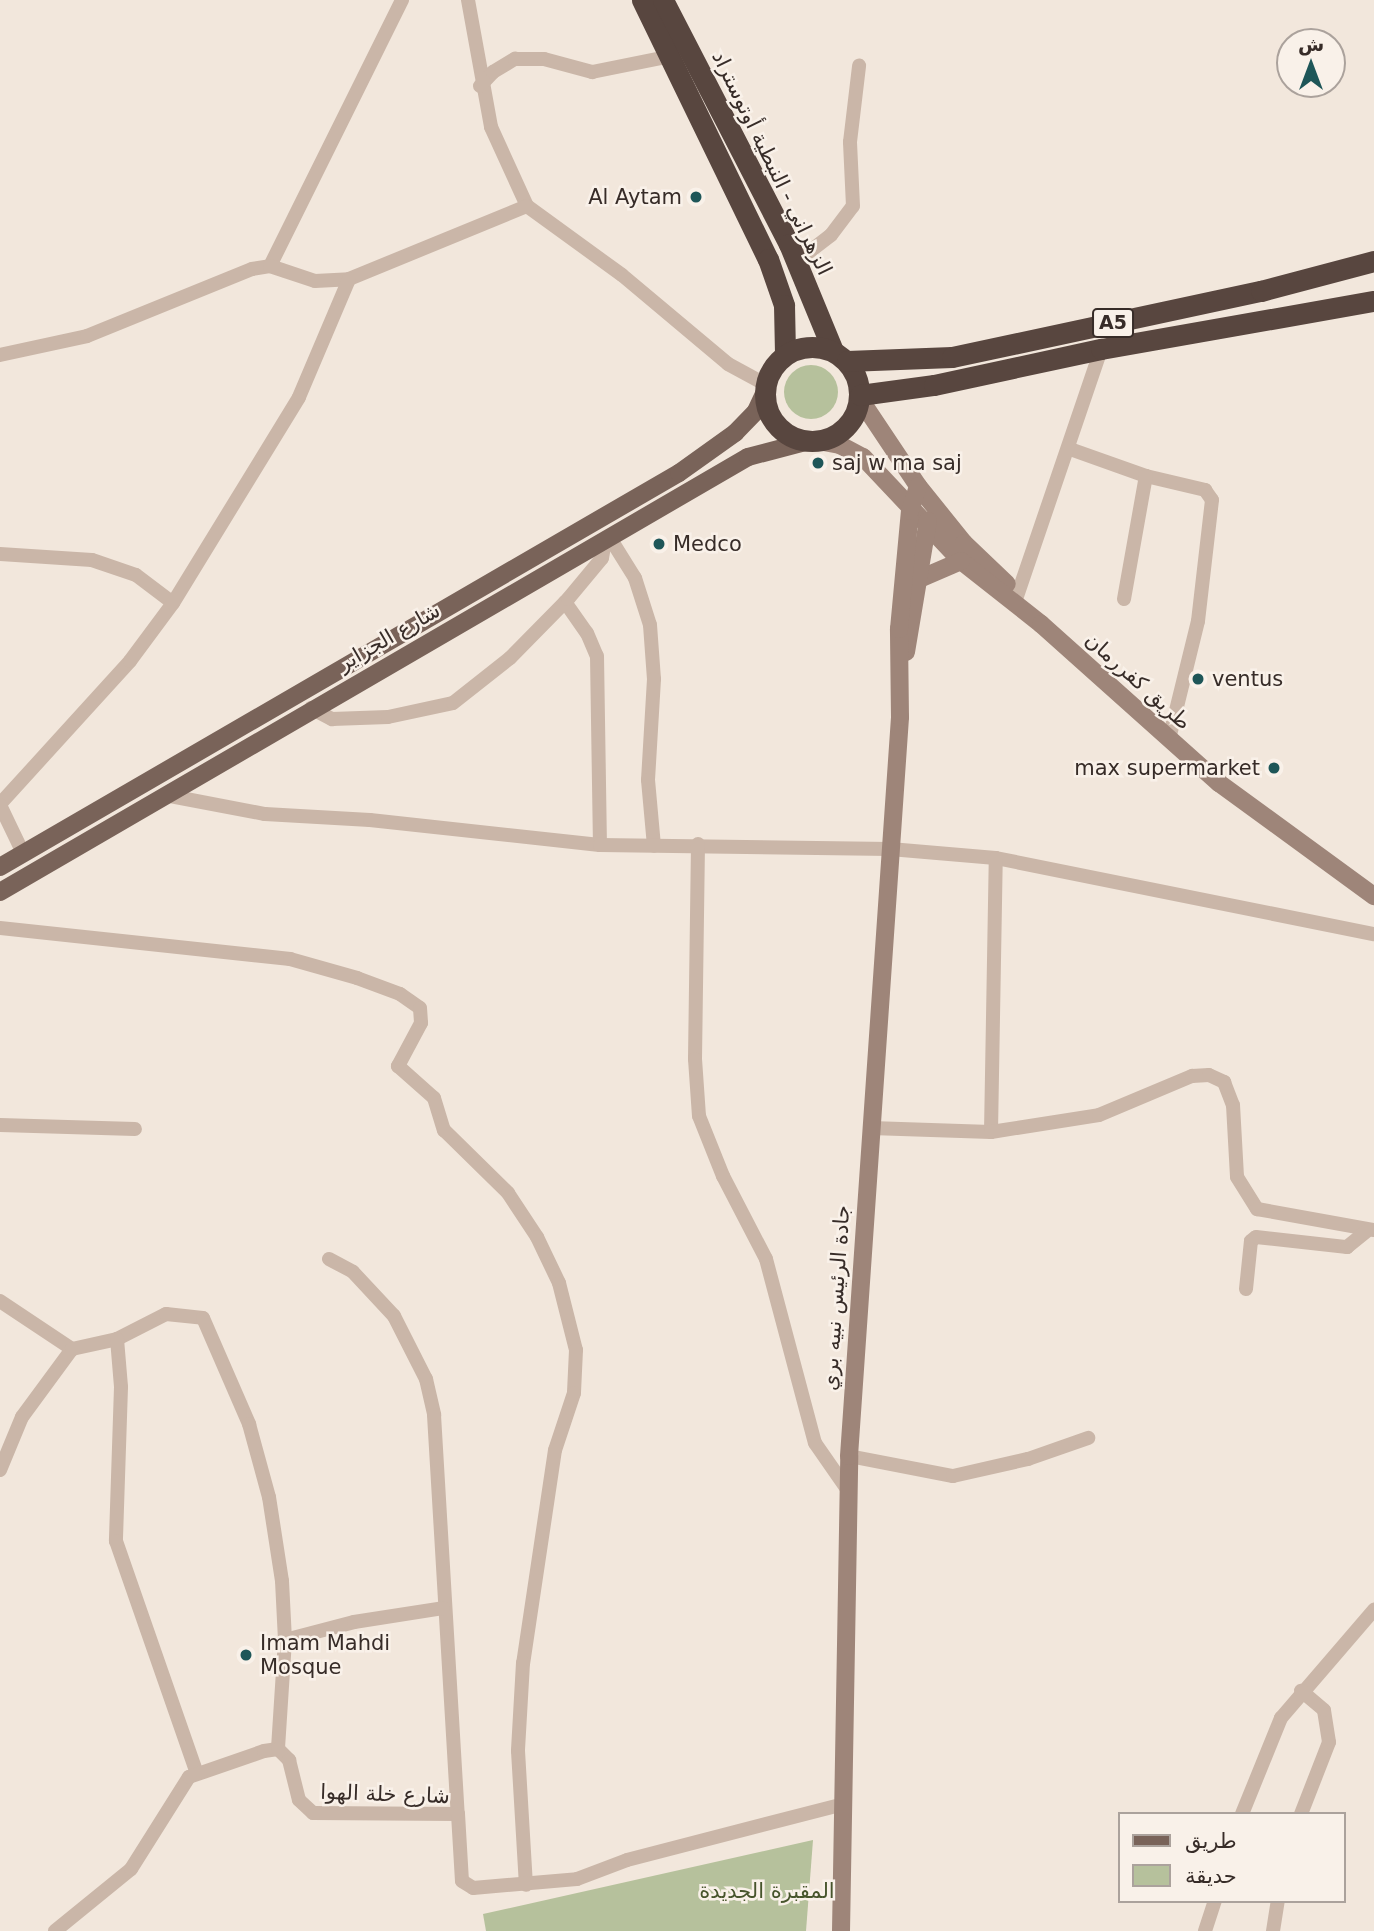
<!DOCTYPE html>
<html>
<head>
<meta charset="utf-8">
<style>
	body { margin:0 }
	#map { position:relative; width:1374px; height:1931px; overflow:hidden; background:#f2e7dc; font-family:"DejaVu Sans","Noto Sans Arabic",sans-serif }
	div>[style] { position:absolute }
	.green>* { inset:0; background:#b6c19c }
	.round { border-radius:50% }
	.street>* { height:14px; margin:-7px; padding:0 7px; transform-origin:7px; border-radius:7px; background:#cab6a8 }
	.secondary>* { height:18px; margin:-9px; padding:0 9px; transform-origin:9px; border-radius:9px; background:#9e8579 }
	.primary>* { height:18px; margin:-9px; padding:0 9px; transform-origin:9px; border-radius:9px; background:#796359 }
	.highway>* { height:21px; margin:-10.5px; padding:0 10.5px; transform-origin:10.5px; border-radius:10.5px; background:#58463f }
	.highway>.ring { margin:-10.5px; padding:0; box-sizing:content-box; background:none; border:21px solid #58463f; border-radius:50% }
	.dots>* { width:19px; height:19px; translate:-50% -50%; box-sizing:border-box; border:4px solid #f9f1e9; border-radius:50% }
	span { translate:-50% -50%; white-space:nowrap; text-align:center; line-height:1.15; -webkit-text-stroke:5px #f9f1e9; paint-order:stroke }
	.shield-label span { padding:2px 5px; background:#f9f1e9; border:2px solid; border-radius:5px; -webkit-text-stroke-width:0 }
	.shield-label { font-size:19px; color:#372c28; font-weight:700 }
	.street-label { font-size:21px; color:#372c28 }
	.poi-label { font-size:21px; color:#372c28 }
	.right { translate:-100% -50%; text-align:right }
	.left { translate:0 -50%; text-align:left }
	.park-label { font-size:21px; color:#47552c }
	.legend { position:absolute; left:1118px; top:1812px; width:228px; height:91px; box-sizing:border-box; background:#f9f1e9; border:2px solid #aba29c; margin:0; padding:9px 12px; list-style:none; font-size:21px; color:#372c28 }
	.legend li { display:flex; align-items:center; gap:14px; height:35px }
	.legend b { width:35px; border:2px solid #aba29c }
	.north { position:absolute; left:1276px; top:28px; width:70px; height:70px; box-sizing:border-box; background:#f9f1e9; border:2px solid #aba29c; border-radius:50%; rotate:0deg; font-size:19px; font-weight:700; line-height:28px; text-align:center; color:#372c28 }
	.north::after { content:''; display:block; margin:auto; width:24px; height:32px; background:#1e5658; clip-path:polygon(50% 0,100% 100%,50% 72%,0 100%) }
</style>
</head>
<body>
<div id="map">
	<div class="green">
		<div class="round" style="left:784px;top:365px;width:54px;height:54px"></div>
		<div style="clip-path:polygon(813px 1840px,806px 1931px,486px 1931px,483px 1914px)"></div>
	</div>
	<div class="street">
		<div style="left:468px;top:0;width:129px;rotate:79.7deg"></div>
		<div style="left:491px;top:127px;width:87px;rotate:65.5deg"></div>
		<div style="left:527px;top:206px;width:117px;rotate:36deg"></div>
		<div style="left:622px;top:275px;width:138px;rotate:40deg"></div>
		<div style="left:728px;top:364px;width:42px;rotate:28.4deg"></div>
		<div style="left:480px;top:86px;width:19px;rotate:-47deg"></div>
		<div style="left:493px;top:72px;width:26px;rotate:-31deg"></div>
		<div style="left:515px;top:59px;width:29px"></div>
		<div style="left:544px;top:59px;width:50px;rotate:15.2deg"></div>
		<div style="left:592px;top:72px;width:81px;rotate:-11.4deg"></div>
		<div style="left:796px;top:262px;width:44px;rotate:-37.6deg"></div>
		<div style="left:831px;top:235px;width:36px;rotate:-53deg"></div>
		<div style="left:853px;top:206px;width:64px;rotate:-92.7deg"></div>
		<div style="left:850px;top:142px;width:77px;rotate:-83.2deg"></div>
		<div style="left:270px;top:266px;width:297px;rotate:-63.6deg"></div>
		<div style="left:0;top:355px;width:89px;rotate:-12.3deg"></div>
		<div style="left:87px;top:336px;width:178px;rotate:-22.1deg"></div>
		<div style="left:252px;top:269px;width:18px;rotate:-9deg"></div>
		<div style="left:270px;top:266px;width:47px;rotate:18.4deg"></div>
		<div style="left:315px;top:281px;width:34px;rotate:-3deg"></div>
		<div style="left:349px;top:279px;width:192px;rotate:-22.3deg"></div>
		<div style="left:1070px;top:449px;width:81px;rotate:19.6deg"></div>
		<div style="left:1146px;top:476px;width:61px;rotate:13.3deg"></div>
		<div style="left:1205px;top:490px;width:12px;rotate:55deg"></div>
		<div style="left:1212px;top:500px;width:122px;rotate:96.6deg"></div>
		<div style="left:1198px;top:621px;width:122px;rotate:103.8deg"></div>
		<div style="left:610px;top:538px;width:47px;rotate:58deg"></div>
		<div style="left:635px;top:578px;width:49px;rotate:72.3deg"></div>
		<div style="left:650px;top:625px;width:54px;rotate:85.8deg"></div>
		<div style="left:654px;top:679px;width:101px;rotate:93.4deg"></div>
		<div style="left:648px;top:780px;width:66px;rotate:84.8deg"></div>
		<div style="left:0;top:554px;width:92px;rotate:3.7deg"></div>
		<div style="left:92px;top:560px;width:46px;rotate:18.8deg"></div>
		<div style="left:136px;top:575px;width:46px;rotate:37.1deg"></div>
		<div style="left:1124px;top:599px;width:125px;rotate:-79.9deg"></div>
		<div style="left:565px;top:602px;width:38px;rotate:55deg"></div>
		<div style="left:587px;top:633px;width:25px;rotate:67deg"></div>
		<div style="left:597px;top:656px;width:189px;rotate:89.1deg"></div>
		<div style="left:1014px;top:605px;width:270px;rotate:-71.2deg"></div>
		<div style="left:311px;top:708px;width:24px;rotate:28deg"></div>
		<div style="left:332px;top:719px;width:56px;rotate:-2deg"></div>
		<div style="left:388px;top:717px;width:66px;rotate:-12.2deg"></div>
		<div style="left:453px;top:703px;width:73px;rotate:-38.3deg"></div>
		<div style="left:510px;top:658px;width:83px;rotate:-45.5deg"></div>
		<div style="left:568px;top:599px;width:53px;rotate:-50.3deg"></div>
		<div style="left:602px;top:558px;width:17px;rotate:-80deg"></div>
		<div style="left:165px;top:795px;width:102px;rotate:10.8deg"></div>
		<div style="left:265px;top:814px;width:105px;rotate:3.3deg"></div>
		<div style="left:370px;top:820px;width:231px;rotate:6.2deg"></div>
		<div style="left:600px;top:845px;width:290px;rotate:0.8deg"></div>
		<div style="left:890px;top:849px;width:106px;rotate:4.9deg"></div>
		<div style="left:996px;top:858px;width:386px;rotate:11.4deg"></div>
		<div style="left:0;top:804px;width:193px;rotate:-47.7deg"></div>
		<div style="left:130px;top:661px;width:72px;rotate:-53.4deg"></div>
		<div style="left:173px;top:603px;width:241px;rotate:-58.5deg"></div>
		<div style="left:299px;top:397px;width:128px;rotate:-67deg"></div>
		<div style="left:0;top:805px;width:53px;rotate:64.4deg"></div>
		<div style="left:698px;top:844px;width:215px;rotate:90.8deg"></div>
		<div style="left:695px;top:1059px;width:57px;rotate:86deg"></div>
		<div style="left:699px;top:1116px;width:65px;rotate:68.2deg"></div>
		<div style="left:723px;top:1176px;width:93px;rotate:62.6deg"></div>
		<div style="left:766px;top:1259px;width:190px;rotate:75.1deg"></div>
		<div style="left:815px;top:1443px;width:60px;rotate:55.2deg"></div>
		<div style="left:0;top:928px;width:292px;rotate:6.1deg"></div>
		<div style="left:290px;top:959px;width:70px;rotate:15.8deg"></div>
		<div style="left:357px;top:978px;width:46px;rotate:20.4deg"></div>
		<div style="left:400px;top:994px;width:24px;rotate:35deg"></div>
		<div style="left:420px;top:1008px;width:15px;rotate:86deg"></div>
		<div style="left:421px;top:1023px;width:49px;rotate:118.1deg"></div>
		<div style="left:398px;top:1066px;width:48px;rotate:41.6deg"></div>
		<div style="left:434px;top:1098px;width:34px;rotate:73deg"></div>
		<div style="left:444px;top:1130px;width:90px;rotate:44.5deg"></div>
		<div style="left:508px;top:1193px;width:53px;rotate:56.6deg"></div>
		<div style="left:537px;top:1237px;width:51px;rotate:64.4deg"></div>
		<div style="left:559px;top:1283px;width:69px;rotate:75.8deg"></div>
		<div style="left:576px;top:1350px;width:43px;rotate:92.7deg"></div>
		<div style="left:574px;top:1393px;width:60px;rotate:108.4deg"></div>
		<div style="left:555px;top:1450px;width:215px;rotate:98.5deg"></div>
		<div style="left:523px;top:1663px;width:88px;rotate:93.3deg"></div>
		<div style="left:518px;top:1751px;width:134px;rotate:86.6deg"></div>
		<div style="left:0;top:1125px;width:135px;rotate:1.7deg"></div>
		<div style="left:871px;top:1128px;width:120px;rotate:1.9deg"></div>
		<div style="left:991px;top:1132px;width:274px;rotate:-89deg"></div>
		<div style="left:991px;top:1132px;width:109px;rotate:-8.9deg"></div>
		<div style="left:1099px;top:1115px;width:101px;rotate:-22.8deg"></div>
		<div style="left:1192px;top:1076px;width:17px;rotate:-3deg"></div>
		<div style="left:1209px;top:1075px;width:17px;rotate:25deg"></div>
		<div style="left:1224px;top:1082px;width:25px;rotate:69deg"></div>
		<div style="left:1233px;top:1105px;width:72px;rotate:86.8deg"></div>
		<div style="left:1237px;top:1177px;width:38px;rotate:58deg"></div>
		<div style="left:1257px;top:1209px;width:119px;rotate:10.2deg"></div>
		<div style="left:329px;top:1259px;width:27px;rotate:28deg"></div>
		<div style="left:353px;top:1272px;width:60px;rotate:47deg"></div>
		<div style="left:394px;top:1316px;width:71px;rotate:63.1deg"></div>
		<div style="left:426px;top:1379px;width:37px;rotate:77deg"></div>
		<div style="left:434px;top:1415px;width:400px;rotate:86.6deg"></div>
		<div style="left:1246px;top:1289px;width:48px;rotate:-84.1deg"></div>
		<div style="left:1251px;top:1241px;width:6px;rotate:-39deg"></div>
		<div style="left:1256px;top:1237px;width:92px;rotate:6.3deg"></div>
		<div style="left:1347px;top:1247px;width:27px;rotate:-39deg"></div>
		<div style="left:0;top:1301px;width:87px;rotate:33.7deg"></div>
		<div style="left:117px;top:1339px;width:55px;rotate:-27deg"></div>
		<div style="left:166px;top:1314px;width:37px;rotate:6deg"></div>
		<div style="left:203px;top:1318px;width:116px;rotate:66.5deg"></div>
		<div style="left:249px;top:1424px;width:76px;rotate:74.7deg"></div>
		<div style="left:269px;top:1497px;width:85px;rotate:81.2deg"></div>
		<div style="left:282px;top:1581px;width:59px;rotate:87.1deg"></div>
		<div style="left:285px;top:1640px;width:109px;rotate:93.7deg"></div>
		<div style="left:849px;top:1456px;width:106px;rotate:10.9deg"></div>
		<div style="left:953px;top:1476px;width:77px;rotate:-12.8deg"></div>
		<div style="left:1028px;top:1459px;width:64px;rotate:-19.3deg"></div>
		<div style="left:0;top:1470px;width:57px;rotate:-67.5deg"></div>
		<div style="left:22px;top:1417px;width:84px;rotate:-53.7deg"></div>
		<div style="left:72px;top:1349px;width:46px;rotate:-12.5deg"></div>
		<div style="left:117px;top:1339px;width:48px;rotate:85.2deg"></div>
		<div style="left:121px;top:1387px;width:154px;rotate:91.9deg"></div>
		<div style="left:116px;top:1541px;width:244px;rotate:70.8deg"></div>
		<div style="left:285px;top:1640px;width:71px;rotate:-14.6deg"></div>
		<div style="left:354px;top:1622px;width:90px;rotate:-8.9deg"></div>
		<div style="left:1242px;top:1814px;width:104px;rotate:-67.9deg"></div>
		<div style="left:1281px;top:1718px;width:143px;rotate:-49.3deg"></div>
		<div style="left:1301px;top:1814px;width:77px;rotate:-68.7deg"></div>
		<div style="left:1329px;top:1742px;width:32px;rotate:-99deg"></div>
		<div style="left:1324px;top:1710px;width:30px;rotate:-140deg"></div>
		<div style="left:55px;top:1931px;width:98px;rotate:-39.2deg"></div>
		<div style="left:131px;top:1869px;width:109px;rotate:-57.8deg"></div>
		<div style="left:189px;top:1777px;width:79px;rotate:-19.1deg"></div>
		<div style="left:264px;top:1751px;width:14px;rotate:-8deg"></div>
		<div style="left:278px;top:1749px;width:16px;rotate:45deg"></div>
		<div style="left:289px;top:1760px;width:41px;rotate:76deg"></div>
		<div style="left:299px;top:1800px;width:19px;rotate:43deg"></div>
		<div style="left:313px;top:1813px;width:145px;rotate:0.4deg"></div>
		<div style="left:458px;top:1814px;width:67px;rotate:86.6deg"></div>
		<div style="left:462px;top:1881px;width:13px;rotate:32deg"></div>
		<div style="left:473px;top:1888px;width:104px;rotate:-4.9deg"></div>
		<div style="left:577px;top:1879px;width:53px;rotate:-20.8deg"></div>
		<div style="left:627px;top:1860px;width:224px;rotate:-14.5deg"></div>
		<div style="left:1205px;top:1931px;width:32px;rotate:-72deg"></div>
		<div style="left:1273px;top:1931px;width:30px;rotate:-81deg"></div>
	</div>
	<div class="secondary">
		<div style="left:860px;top:399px;width:105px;rotate:56.3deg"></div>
		<div style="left:918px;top:486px;width:73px;rotate:51.1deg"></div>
		<div style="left:964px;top:543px;width:59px;rotate:43.6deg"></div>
		<div style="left:818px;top:441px;width:22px;rotate:10deg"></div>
		<div style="left:840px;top:445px;width:26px;rotate:28deg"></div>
		<div style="left:863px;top:457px;width:143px;rotate:46.7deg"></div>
		<div style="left:961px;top:561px;width:102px;rotate:38.2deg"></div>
		<div style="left:1041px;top:624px;width:239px;rotate:41.8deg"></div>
		<div style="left:1219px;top:783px;width:192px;rotate:36.1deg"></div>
		<div style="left:917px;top:580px;width:48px;rotate:-23.4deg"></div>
		<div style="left:906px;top:652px;width:133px;rotate:-80.5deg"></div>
		<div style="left:841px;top:1931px;width:475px;rotate:-89deg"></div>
		<div style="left:849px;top:1456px;width:741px;rotate:-86.05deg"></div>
		<div style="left:900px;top:717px;width:88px;rotate:-90.7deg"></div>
		<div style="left:899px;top:629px;width:119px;rotate:-84.7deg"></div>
		<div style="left:910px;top:511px;width:26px;rotate:-72deg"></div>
	</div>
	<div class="primary">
		<div style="left:0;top:867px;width:785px;rotate:-30.13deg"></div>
		<div style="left:679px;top:473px;width:69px;rotate:-35.5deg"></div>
		<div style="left:735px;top:433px;width:30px;rotate:-46deg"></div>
		<div style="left:756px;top:411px;width:19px;rotate:-65deg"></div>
		<div style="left:0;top:892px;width:865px;rotate:-30.18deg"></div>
		<div style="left:748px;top:457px;width:63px;rotate:-14.7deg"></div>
	</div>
	<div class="highway">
		<div style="left:642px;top:0;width:288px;rotate:64.1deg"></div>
		<div style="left:768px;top:259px;width:49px;rotate:70.8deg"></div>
		<div style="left:784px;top:305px;width:49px;rotate:88.8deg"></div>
		<div style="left:663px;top:0;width:275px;rotate:62.7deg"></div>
		<div style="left:789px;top:244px;width:116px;rotate:67.6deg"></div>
		<div class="ring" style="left:765px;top:347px;width:73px;height:73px"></div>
		<div style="left:847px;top:361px;width:105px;rotate:-2.2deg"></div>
		<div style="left:952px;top:357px;width:316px;rotate:-12.1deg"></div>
		<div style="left:1261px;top:291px;width:117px;rotate:-14.9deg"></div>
		<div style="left:860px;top:395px;width:75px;rotate:-7.7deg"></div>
		<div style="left:934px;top:385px;width:171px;rotate:-12.2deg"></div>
		<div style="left:1101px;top:349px;width:277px;rotate:-10deg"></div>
	</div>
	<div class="dots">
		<div style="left:696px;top:197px;background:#1e5658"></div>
		<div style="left:818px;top:463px;background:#1e5658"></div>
		<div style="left:659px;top:544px;background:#1e5658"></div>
		<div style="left:1198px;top:679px;background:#1e5658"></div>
		<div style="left:1274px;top:768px;background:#1e5658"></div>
		<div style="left:246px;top:1655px;background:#1e5658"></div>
	</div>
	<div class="shield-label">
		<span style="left:1113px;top:323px">A5</span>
	</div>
	<div class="street-label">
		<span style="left:772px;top:163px;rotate:64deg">الزهراني - النبطية أوتوستراد</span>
		<span style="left:389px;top:637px;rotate:-30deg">شارع الجزاير</span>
		<span style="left:1138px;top:681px;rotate:42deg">طريق كفررمان</span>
		<span style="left:836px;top:1298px;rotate:-86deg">جادة الرئيس نبيه بري</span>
		<span style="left:385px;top:1794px;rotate:2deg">شارع خلة الهوا</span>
	</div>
	<div class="poi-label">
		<span class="right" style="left:682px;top:197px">Al Aytam</span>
		<span class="left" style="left:832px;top:463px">saj w ma saj</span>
		<span class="left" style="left:673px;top:544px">Medco</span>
		<span class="left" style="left:1212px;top:679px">ventus</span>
		<span class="right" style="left:1260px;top:768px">max supermarket</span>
		<span class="left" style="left:260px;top:1655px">Imam Mahdi<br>Mosque</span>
	</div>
	<div class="park-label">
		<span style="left:767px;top:1891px">المقبرة الجديدة</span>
	</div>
	<ul class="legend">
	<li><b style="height:9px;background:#796359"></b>طريق</li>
	<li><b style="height:19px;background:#b6c19c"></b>حديقة</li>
	</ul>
	<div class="north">ش</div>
</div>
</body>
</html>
